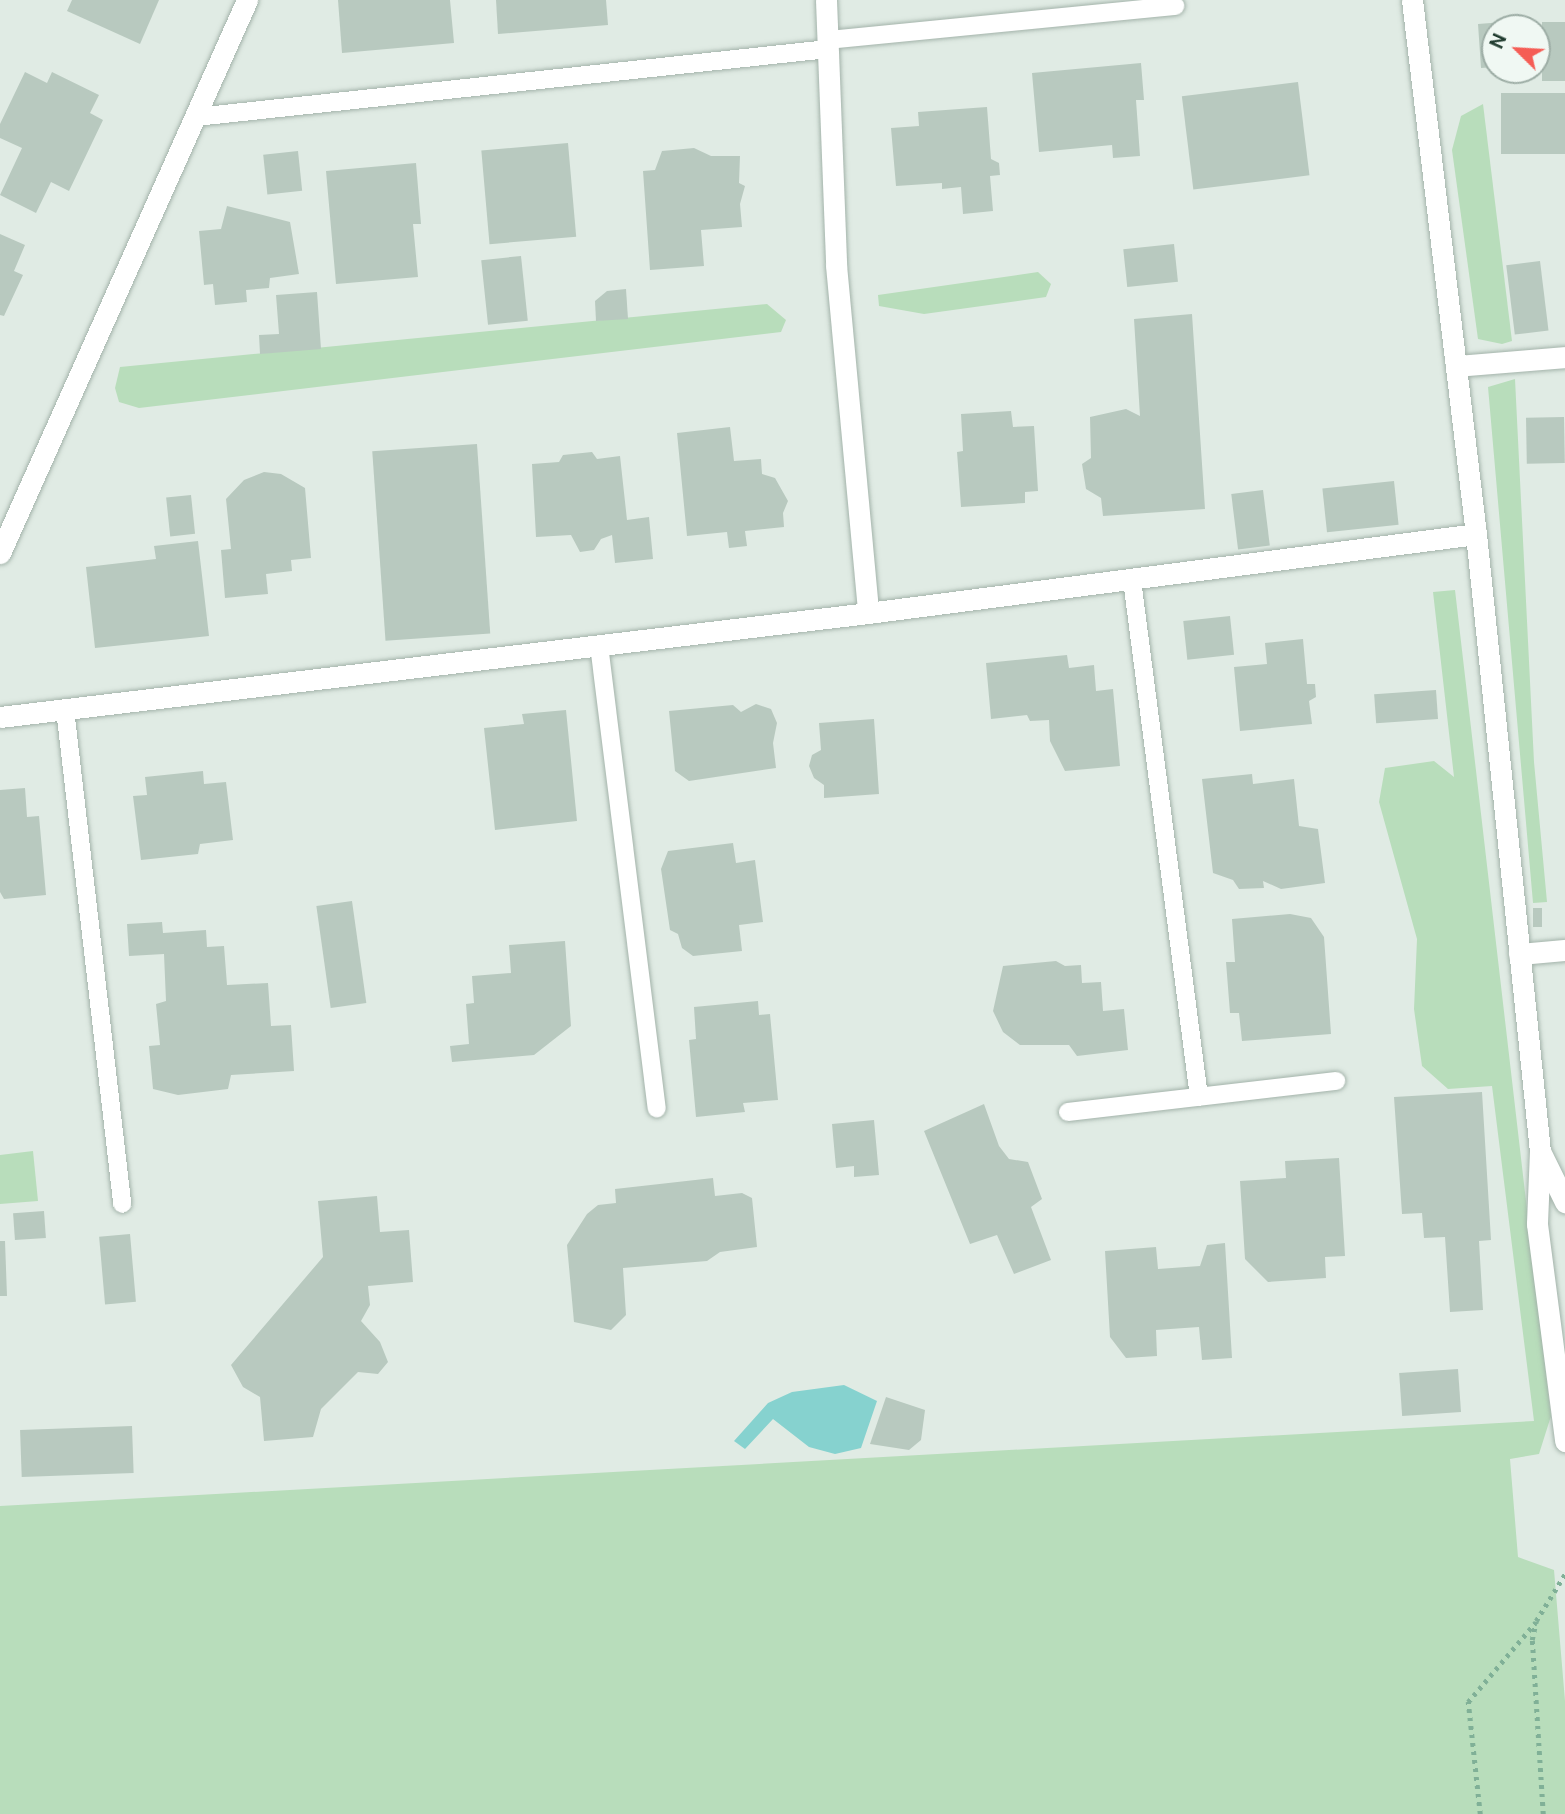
<!DOCTYPE html>
<html>
<head>
<meta charset="utf-8">
<style>
	body { margin:0 }
	#map { position:relative; width:1565px; height:1814px; overflow:hidden; background:#e0ebe4; font-family:"DM Sans",sans-serif }
	div>[style] { position:absolute }
	.green>* { inset:0; background:#b8ddbb }
	.water>* { inset:0; background:#86d2cf }
	.building>* { inset:0; background:#b8c9bf; transform-origin:0 0 }
	.path>* { height:4.5px; margin-top:-2.25px; transform-origin:0; background:repeating-linear-gradient(90deg,#80b097 0 3.5px,transparent 0 8.5px) }
	.roads { filter:drop-shadow(0 0 2px #a3b3aa) drop-shadow(0 0 2px #a3b3aa) }
	.lane>* { height:18px; margin:-9px; padding:0 9px; transform-origin:9px; border-radius:9px; background:#fff }
	.street>* { height:21px; margin:-10.5px; padding:0 10.5px; transform-origin:10.5px; border-radius:10.5px; background:#fff }
	.secondary>* { height:21px; margin:-10.5px; padding:0 10.5px; transform-origin:10.5px; border-radius:10.5px; background:#fff }
	span { translate:-50% -50%; white-space:nowrap; text-align:center; line-height:1.15; -webkit-text-stroke:5px #f0f8f3; paint-order:stroke }
	.north { position:absolute; left:1481px; top:14px; width:70px; height:70px; box-sizing:border-box; background:#f0f8f3; border:2px solid #9dada5; border-radius:50%; rotate:294deg; font-size:19px; font-weight:700; line-height:28px; text-align:center; color:#203c2f }
	.north::after { content:''; display:block; margin:auto; width:24px; height:32px; background:#f55d55; clip-path:polygon(50% 0,100% 100%,50% 72%,0 100%) }
</style>
</head>
<body>
<div id="map">
	<div class="green">
		<div style="clip-path:polygon(1483px 104px,1512px 341px,1502px 344px,1478px 339px,1452px 150px,1461px 116px)"></div>
		<div style="clip-path:polygon(1038px 272px,1051px 284px,1046px 297px,924px 314px,879px 306px,878px 295px)"></div>
		<div style="clip-path:polygon(767px 304px,786px 320px,781px 332px,139px 408px,119px 402px,115px 388px,120px 367px)"></div>
		<div style="clip-path:polygon(1515px 379px,1534px 762px,1547px 902px,1533px 903px,1488px 387px)"></div>
		<div style="clip-path:polygon(1455px 590px,1551px 1416px,1539px 1454px,1510px 1459px,1518px 1557px,1554px 1570px,1565px 1701px,1565px 1814px,0 1814px,0 1506px,1534px 1421px,1492px 1086px,1448px 1089px,1422px 1066px,1414px 1009px,1417px 939px,1379px 802px,1385px 768px,1434px 761px,1454px 777px,1433px 592px)"></div>
		<div style="clip-path:polygon(33px 1151px,38px 1201px,0 1204px,0 1155px)"></div>
	</div>
	<div class="water">
		<div style="clip-path:polygon(844px 1385px,877px 1401px,861px 1448px,835px 1454px,809px 1447px,773px 1419px,745px 1449px,734px 1441px,768px 1403px,792px 1392px)"></div>
	</div>
	<div class="building">
		<div style="clip-path:polygon(72px 0,159px 0,140px 44px,67px 11px)"></div>
		<div style="clip-path:polygon(338px 0,450px 0,454px 43px,342px 53px)"></div>
		<div style="clip-path:polygon(496px 0,606px 0,608px 25px,498px 34px)"></div>
		<div style="clip-path:polygon(1530px 20px,1530px 28px,1495px 28px,1495px 67px,1481px 68px,1478px 24px)"></div>
		<div style="left:1565px;top:22px;width:59px;height:23px;rotate:90deg"></div>
		<div style="clip-path:polygon(1141px 63px,1144px 100px,1136px 100px,1140px 156px,1113px 158px,1112px 145px,1039px 152px,1032px 73px)"></div>
		<div style="clip-path:polygon(25px 72px,47px 83px,52px 72px,99px 95px,90px 113px,103px 120px,69px 191px,51px 182px,36px 213px,0 195px,22px 148px,0 138px,0 124px)"></div>
		<div style="left:1298px;top:82px;width:94px;height:117px;rotate:83deg"></div>
		<div style="left:1565px;top:93px;width:61px;height:64px;rotate:90deg"></div>
		<div style="clip-path:polygon(987px 107px,991px 159px,999px 163px,1000px 175px,990px 176px,993px 211px,963px 214px,961px 187px,942px 189px,942px 183px,896px 186px,891px 128px,919px 126px,918px 112px)"></div>
		<div style="left:568px;top:143px;width:94px;height:87px;rotate:85deg"></div>
		<div style="clip-path:polygon(694px 148px,711px 156px,740px 156px,739px 183px,745px 186px,740px 204px,742px 227px,701px 230px,704px 266px,650px 270px,643px 171px,655px 170px,662px 151px)"></div>
		<div style="left:298px;top:151px;width:40px;height:35px;rotate:84deg"></div>
		<div style="clip-path:polygon(416px 163px,421px 224px,413px 224px,418px 277px,336px 284px,326px 171px)"></div>
		<div style="clip-path:polygon(227px 206px,290px 222px,299px 274px,270px 278px,269px 288px,246px 290px,247px 302px,215px 305px,213px 284px,204px 285px,199px 231px,221px 229px)"></div>
		<div style="clip-path:polygon(0 234px,25px 245px,14px 271px,23px 275px,4px 316px,0 315px)"></div>
		<div style="left:1174px;top:244px;width:38px;height:51px;rotate:84deg"></div>
		<div style="left:521px;top:256px;width:65px;height:40px;rotate:84deg"></div>
		<div style="left:1540px;top:261px;width:70px;height:34px;rotate:83deg"></div>
		<div style="clip-path:polygon(626px 289px,628px 319px,596px 321px,595px 301px,607px 291px)"></div>
		<div style="clip-path:polygon(317px 292px,321px 349px,260px 354px,259px 335px,279px 334px,276px 295px)"></div>
		<div style="clip-path:polygon(1192px 314px,1205px 509px,1103px 516px,1101px 498px,1086px 489px,1082px 464px,1091px 458px,1090px 417px,1126px 409px,1140px 416px,1134px 319px)"></div>
		<div style="clip-path:polygon(1011px 411px,1013px 427px,1034px 426px,1038px 491px,1025px 492px,1025px 503px,961px 507px,957px 452px,963px 451px,961px 414px)"></div>
		<div style="left:1564px;top:417px;width:46px;height:38px;rotate:89deg"></div>
		<div style="clip-path:polygon(730px 427px,734px 461px,761px 459px,762px 474px,775px 478px,788px 501px,783px 513px,784px 527px,745px 531px,747px 546px,729px 548px,727px 532px,687px 536px,677px 433px)"></div>
		<div style="left:477px;top:444px;width:190px;height:105px;rotate:86deg"></div>
		<div style="clip-path:polygon(592px 452px,597px 459px,620px 456px,627px 520px,649px 517px,653px 559px,615px 563px,612px 535px,601px 539px,594px 550px,580px 552px,571px 535px,536px 537px,532px 464px,559px 462px,563px 455px)"></div>
		<div style="clip-path:polygon(264px 472px,281px 474px,305px 488px,311px 558px,291px 560px,292px 571px,266px 574px,268px 594px,225px 598px,221px 550px,231px 549px,226px 499px,244px 480px)"></div>
		<div style="left:1394px;top:481px;width:44px;height:72px;rotate:84deg"></div>
		<div style="left:1263px;top:490px;width:56px;height:32px;rotate:83deg"></div>
		<div style="left:191px;top:495px;width:39px;height:25px;rotate:84deg"></div>
		<div style="clip-path:polygon(198px 541px,209px 636px,95px 648px,86px 567px,156px 559px,154px 546px)"></div>
		<div style="left:1230px;top:616px;width:39px;height:47px;rotate:84deg"></div>
		<div style="clip-path:polygon(1303px 639px,1307px 684px,1315px 684px,1316px 697px,1309px 701px,1312px 724px,1240px 731px,1234px 667px,1267px 664px,1265px 643px)"></div>
		<div style="clip-path:polygon(1067px 655px,1069px 668px,1094px 665px,1096px 691px,1113px 689px,1120px 766px,1065px 771px,1050px 741px,1049px 720px,1030px 721px,1027px 715px,991px 719px,986px 663px)"></div>
		<div style="left:1436px;top:690px;width:29px;height:62px;rotate:86deg"></div>
		<div style="clip-path:polygon(756px 704px,771px 709px,777px 723px,773px 743px,776px 768px,689px 781px,675px 771px,669px 711px,733px 705px,741px 712px)"></div>
		<div style="clip-path:polygon(566px 710px,577px 821px,495px 830px,484px 728px,524px 724px,522px 714px)"></div>
		<div style="clip-path:polygon(874px 719px,879px 794px,824px 798px,824px 785px,814px 778px,809px 766px,812px 755px,821px 750px,819px 723px)"></div>
		<div style="clip-path:polygon(203px 771px,204px 784px,226px 782px,233px 840px,200px 844px,198px 854px,141px 860px,133px 796px,147px 795px,145px 777px)"></div>
		<div style="clip-path:polygon(1252px 774px,1253px 784px,1294px 779px,1299px 826px,1318px 829px,1325px 883px,1281px 889px,1263px 881px,1264px 888px,1239px 889px,1233px 880px,1213px 873px,1202px 779px)"></div>
		<div style="clip-path:polygon(25px 788px,27px 817px,39px 816px,46px 895px,4px 899px,0 892px,0 790px)"></div>
		<div style="clip-path:polygon(733px 843px,736px 863px,755px 860px,763px 922px,739px 925px,742px 951px,693px 956px,682px 948px,678px 934px,670px 930px,661px 869px,668px 851px)"></div>
		<div style="left:352px;top:901px;width:103px;height:36px;rotate:82deg"></div>
		<div style="left:1533px;top:908px;width:9px;height:19px"></div>
		<div style="clip-path:polygon(1290px 914px,1311px 918px,1324px 937px,1331px 1034px,1242px 1041px,1239px 1013px,1230px 1013px,1226px 962px,1235px 962px,1232px 919px)"></div>
		<div style="clip-path:polygon(162px 922px,163px 933px,206px 930px,207px 947px,224px 946px,227px 985px,268px 983px,271px 1026px,291px 1025px,294px 1071px,231px 1075px,228px 1089px,178px 1095px,153px 1089px,149px 1046px,160px 1045px,156px 1004px,166px 1001px,164px 954px,129px 956px,127px 924px)"></div>
		<div style="clip-path:polygon(565px 941px,571px 1026px,534px 1055px,452px 1062px,450px 1046px,469px 1044px,466px 1004px,474px 1003px,472px 976px,511px 973px,509px 945px)"></div>
		<div style="clip-path:polygon(1056px 961px,1065px 966px,1081px 965px,1082px 983px,1101px 982px,1103px 1011px,1124px 1009px,1128px 1050px,1077px 1056px,1069px 1045px,1020px 1045px,1003px 1032px,993px 1011px,1003px 966px)"></div>
		<div style="clip-path:polygon(758px 1001px,759px 1015px,770px 1014px,778px 1100px,743px 1103px,745px 1112px,696px 1117px,689px 1040px,696px 1039px,694px 1007px)"></div>
		<div style="clip-path:polygon(1482px 1092px,1491px 1240px,1479px 1241px,1483px 1310px,1450px 1312px,1445px 1237px,1424px 1238px,1422px 1213px,1402px 1214px,1394px 1097px)"></div>
		<div style="clip-path:polygon(984px 1104px,999px 1146px,1009px 1159px,1028px 1162px,1042px 1199px,1031px 1207px,1051px 1260px,1014px 1274px,997px 1235px,970px 1244px,924px 1131px)"></div>
		<div style="clip-path:polygon(874px 1120px,879px 1175px,854px 1177px,854px 1166px,836px 1168px,832px 1124px)"></div>
		<div style="clip-path:polygon(1339px 1158px,1345px 1256px,1325px 1257px,1326px 1278px,1268px 1282px,1245px 1259px,1240px 1181px,1286px 1178px,1285px 1161px)"></div>
		<div style="clip-path:polygon(713px 1178px,715px 1196px,742px 1193px,752px 1198px,757px 1247px,720px 1252px,707px 1261px,623px 1268px,626px 1315px,611px 1330px,574px 1322px,567px 1245px,587px 1214px,598px 1205px,616px 1203px,615px 1189px)"></div>
		<div style="clip-path:polygon(377px 1196px,380px 1232px,409px 1230px,413px 1282px,368px 1286px,370px 1305px,361px 1321px,380px 1342px,388px 1362px,378px 1374px,358px 1372px,321px 1409px,313px 1437px,264px 1441px,260px 1397px,243px 1387px,231px 1365px,323px 1257px,318px 1201px)"></div>
		<div style="left:44px;top:1211px;width:27px;height:31px;rotate:86deg"></div>
		<div style="left:130px;top:1234px;width:68px;height:31px;rotate:85deg"></div>
		<div style="clip-path:polygon(0 1241px,5px 1241px,7px 1296px,0 1296px)"></div>
		<div style="clip-path:polygon(1225px 1243px,1232px 1358px,1202px 1360px,1199px 1327px,1156px 1330px,1157px 1356px,1126px 1358px,1110px 1337px,1105px 1251px,1156px 1247px,1158px 1269px,1200px 1266px,1207px 1245px)"></div>
		<div style="left:1458px;top:1369px;width:43px;height:59px;rotate:86deg"></div>
		<div style="clip-path:polygon(886px 1397px,925px 1410px,921px 1440px,909px 1450px,870px 1444px)"></div>
		<div style="left:132px;top:1426px;width:47px;height:112px;rotate:88deg"></div>
	</div>
	<div class="path">
		<div style="left:1480px;top:1814px;width:113px;rotate:-96.1deg"></div>
		<div style="left:1468px;top:1702px;width:104px;rotate:-49.7deg"></div>
		<div style="left:1543px;top:1814px;width:174px;rotate:-93.6deg"></div>
		<div style="left:1532px;top:1640px;width:19px;rotate:-78deg"></div>
		<div style="left:1536px;top:1621px;width:55px;rotate:-58.3deg"></div>
	</div>
	<div class="roads">
		<div class="lane">
			<div style="left:828px;top:40px;width:349px;rotate:-5.6deg"></div>
			<div style="left:196px;top:117px;width:636px;rotate:-6.14deg"></div>
			<div style="left:1132px;top:580px;width:521px;rotate:82.62deg"></div>
			<div style="left:599px;top:645px;width:467px;rotate:82.9deg"></div>
			<div style="left:65px;top:709px;width:498px;rotate:83.4deg"></div>
			<div style="left:1068px;top:1112px;width:270px;rotate:-6.6deg"></div>
		</div>
		<div class="street">
			<div style="left:826px;top:0;width:265px;rotate:87.8deg"></div>
			<div style="left:836px;top:265px;width:349px;rotate:84.7deg"></div>
			<div style="left:1456px;top:366px;width:109px;rotate:-4.7deg"></div>
			<div style="left:0;top:553px;width:606px;rotate:-65.93deg"></div>
			<div style="left:0;top:717px;width:874px;rotate:-6.83deg"></div>
			<div style="left:868px;top:613px;width:613px;rotate:-7.4deg"></div>
			<div style="left:1519px;top:954px;width:46px;rotate:-5deg"></div>
			<div style="left:1540px;top:1151px;width:73px;rotate:92.4deg"></div>
			<div style="left:1537px;top:1224px;width:219px;rotate:82.6deg"></div>
			<div style="left:1541px;top:1153px;width:55px;rotate:63.9deg"></div>
		</div>
		<div class="secondary">
			<div style="left:1412px;top:0;width:538px;rotate:83.17deg"></div>
			<div style="left:1476px;top:534px;width:620px;rotate:84.08deg"></div>
		</div>
	</div>
	<div class="north">N</div>
</div>
</body>
</html>
